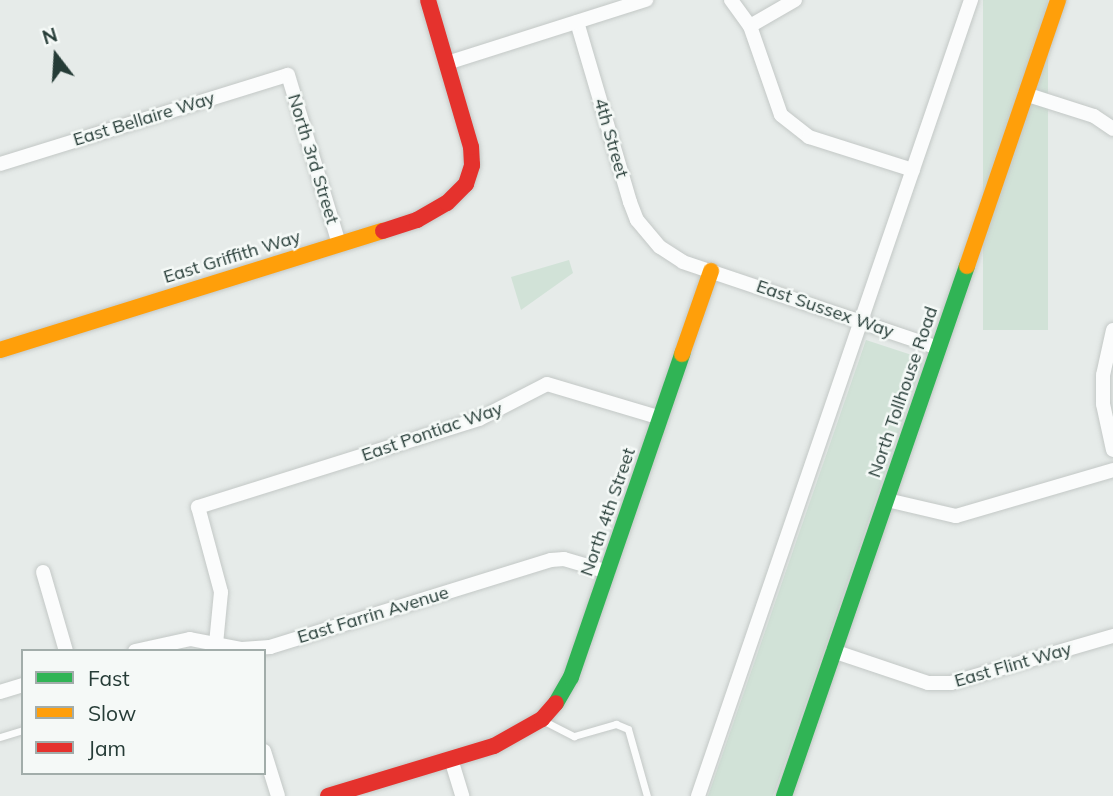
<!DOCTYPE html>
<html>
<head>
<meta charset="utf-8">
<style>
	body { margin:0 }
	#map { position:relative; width:1113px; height:796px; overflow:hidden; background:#e6ebe9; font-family:Mulish,sans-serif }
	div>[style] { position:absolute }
	.green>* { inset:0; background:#d1e2d7; transform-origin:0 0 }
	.roads { filter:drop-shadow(0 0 2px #c3c8c6) drop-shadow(0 0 2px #c3c8c6) }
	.lane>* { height:7px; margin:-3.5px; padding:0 3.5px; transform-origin:3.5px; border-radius:3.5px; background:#fbfcfc }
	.street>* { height:14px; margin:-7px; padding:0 7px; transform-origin:7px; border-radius:7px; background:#fbfcfc }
	.fast>* { height:16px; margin:-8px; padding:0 8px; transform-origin:8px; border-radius:8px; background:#30b455 }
	.slow>* { height:16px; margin:-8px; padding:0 8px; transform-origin:8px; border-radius:8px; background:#ff9f0a }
	.jam>* { height:16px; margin:-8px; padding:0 8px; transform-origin:8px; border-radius:8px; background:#e5322d }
	span { translate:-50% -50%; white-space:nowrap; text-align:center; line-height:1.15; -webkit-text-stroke:5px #f5f9f7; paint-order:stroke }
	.street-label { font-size:18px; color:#263c37 }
	.legend { position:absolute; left:21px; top:649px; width:245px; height:126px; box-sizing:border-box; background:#f5f9f7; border:2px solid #a2adaa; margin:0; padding:9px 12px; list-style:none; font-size:21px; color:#263c37 }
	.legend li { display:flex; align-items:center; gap:14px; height:35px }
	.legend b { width:35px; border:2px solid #a2adaa }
	.north { position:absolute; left:21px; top:21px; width:70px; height:70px; -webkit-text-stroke:5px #f5f9f7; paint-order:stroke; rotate:343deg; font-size:19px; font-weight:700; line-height:28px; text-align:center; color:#263c37 }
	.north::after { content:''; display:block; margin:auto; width:24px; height:32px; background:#263c37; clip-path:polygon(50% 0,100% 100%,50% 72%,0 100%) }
</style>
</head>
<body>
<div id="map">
	<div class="green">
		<div style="left:983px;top:0;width:65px;height:330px"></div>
		<div style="clip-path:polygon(569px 260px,573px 273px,521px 310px,511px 277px)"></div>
		<div style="clip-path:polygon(866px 340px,924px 359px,820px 663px,773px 796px,708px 796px)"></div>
	</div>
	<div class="roads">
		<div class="lane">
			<div style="left:542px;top:720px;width:36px;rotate:27deg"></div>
			<div style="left:574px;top:736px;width:44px;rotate:-15.9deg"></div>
			<div style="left:616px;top:724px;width:13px;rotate:23deg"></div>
			<div style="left:628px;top:729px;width:70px;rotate:74.2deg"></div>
			<div style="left:0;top:737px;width:24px;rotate:-17deg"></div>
		</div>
		<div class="street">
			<div style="left:731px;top:0;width:32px;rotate:54deg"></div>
			<div style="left:750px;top:26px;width:94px;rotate:70.8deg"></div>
			<div style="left:781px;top:115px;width:36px;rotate:38deg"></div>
			<div style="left:809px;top:137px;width:109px;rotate:17.6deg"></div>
			<div style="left:577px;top:22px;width:188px;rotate:73.6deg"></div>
			<div style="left:630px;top:202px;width:19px;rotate:69deg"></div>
			<div style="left:637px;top:220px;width:35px;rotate:50deg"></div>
			<div style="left:660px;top:247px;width:27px;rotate:33deg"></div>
			<div style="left:683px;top:262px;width:269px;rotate:18.6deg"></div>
			<div style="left:750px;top:26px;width:52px;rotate:-30deg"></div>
			<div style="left:447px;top:63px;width:209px;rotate:-17.6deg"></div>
			<div style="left:1025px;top:94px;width:72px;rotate:17.7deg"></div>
			<div style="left:1094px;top:116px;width:23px;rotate:34deg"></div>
			<div style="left:0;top:164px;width:301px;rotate:-17.2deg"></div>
			<div style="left:288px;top:75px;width:177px;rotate:73.2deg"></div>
			<div style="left:1113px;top:330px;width:46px;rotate:102.5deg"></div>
			<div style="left:1103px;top:375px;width:29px;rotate:90deg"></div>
			<div style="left:1103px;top:404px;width:47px;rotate:77.7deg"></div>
			<div style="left:887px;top:500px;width:71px;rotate:13.1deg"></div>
			<div style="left:956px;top:516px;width:164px;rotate:-16.3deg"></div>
			<div style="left:43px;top:572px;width:82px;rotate:73.8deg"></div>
			<div style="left:216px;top:644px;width:52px;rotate:-84.5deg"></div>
			<div style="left:221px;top:592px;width:88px;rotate:-105.1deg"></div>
			<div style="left:198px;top:507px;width:294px;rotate:-17.4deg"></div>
			<div style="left:479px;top:419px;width:76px;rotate:-27.2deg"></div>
			<div style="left:547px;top:384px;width:119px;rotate:16.6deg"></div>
			<div style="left:135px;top:651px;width:56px;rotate:-12.3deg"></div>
			<div style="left:190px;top:639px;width:53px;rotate:10.9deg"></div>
			<div style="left:242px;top:649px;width:28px;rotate:-4deg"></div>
			<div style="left:270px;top:647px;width:294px;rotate:-17.2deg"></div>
			<div style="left:551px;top:560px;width:13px;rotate:-4deg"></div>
			<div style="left:564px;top:559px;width:46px;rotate:16.5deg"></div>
			<div style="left:833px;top:651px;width:100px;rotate:18.6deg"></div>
			<div style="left:928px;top:683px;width:23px"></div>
			<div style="left:951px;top:683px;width:169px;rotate:-16.2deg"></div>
			<div style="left:0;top:692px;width:24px;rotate:-17deg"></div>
			<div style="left:264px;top:751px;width:47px;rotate:72.7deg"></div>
			<div style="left:451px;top:759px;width:39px;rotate:73deg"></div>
			<div style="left:698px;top:796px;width:842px;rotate:-71.07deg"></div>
		</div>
		<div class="fast">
			<div style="left:556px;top:703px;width:30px;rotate:-60deg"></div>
			<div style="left:571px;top:677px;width:342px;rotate:-71deg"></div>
			<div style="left:784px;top:796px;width:561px;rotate:-70.95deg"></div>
		</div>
		<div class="slow">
			<div style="left:967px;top:266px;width:281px;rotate:-71.1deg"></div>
			<div style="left:0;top:350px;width:401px;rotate:-17.3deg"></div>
			<div style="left:682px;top:354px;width:88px;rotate:-70.7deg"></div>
		</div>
		<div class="jam">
			<div style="left:383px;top:231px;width:36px;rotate:-18deg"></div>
			<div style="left:417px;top:220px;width:34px;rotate:-30deg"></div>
			<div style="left:447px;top:203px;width:27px;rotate:-45deg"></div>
			<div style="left:466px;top:184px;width:20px;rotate:-72deg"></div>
			<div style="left:472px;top:165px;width:18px;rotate:-93deg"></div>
			<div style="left:471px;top:147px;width:153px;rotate:-106.3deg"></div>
			<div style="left:328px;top:796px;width:173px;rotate:-16.8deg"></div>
			<div style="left:494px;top:746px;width:55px;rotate:-29.4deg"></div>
			<div style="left:542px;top:719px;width:21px;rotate:-49deg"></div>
		</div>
	</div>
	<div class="street-label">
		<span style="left:144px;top:119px;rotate:-17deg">East Bellaire Way</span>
		<span style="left:611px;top:138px;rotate:74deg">4th Street</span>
		<span style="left:313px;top:159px;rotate:73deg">North 3rd Street</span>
		<span style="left:232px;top:257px;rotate:-17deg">East Griffith Way</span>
		<span style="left:825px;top:309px;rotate:19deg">East Sussex Way</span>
		<span style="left:903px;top:392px;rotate:-71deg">North Tollhouse Road</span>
		<span style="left:432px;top:432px;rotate:-19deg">East Pontiac Way</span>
		<span style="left:608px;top:512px;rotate:-71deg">North 4th Street</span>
		<span style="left:373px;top:615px;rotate:-17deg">East Farrin Avenue</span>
		<span style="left:1013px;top:665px;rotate:-16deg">East Flint Way</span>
	</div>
	<ul class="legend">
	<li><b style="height:9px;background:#30b455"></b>Fast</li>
	<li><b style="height:9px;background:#ff9f0a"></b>Slow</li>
	<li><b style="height:9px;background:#e5322d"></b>Jam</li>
	</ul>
	<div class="north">N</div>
</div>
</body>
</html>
